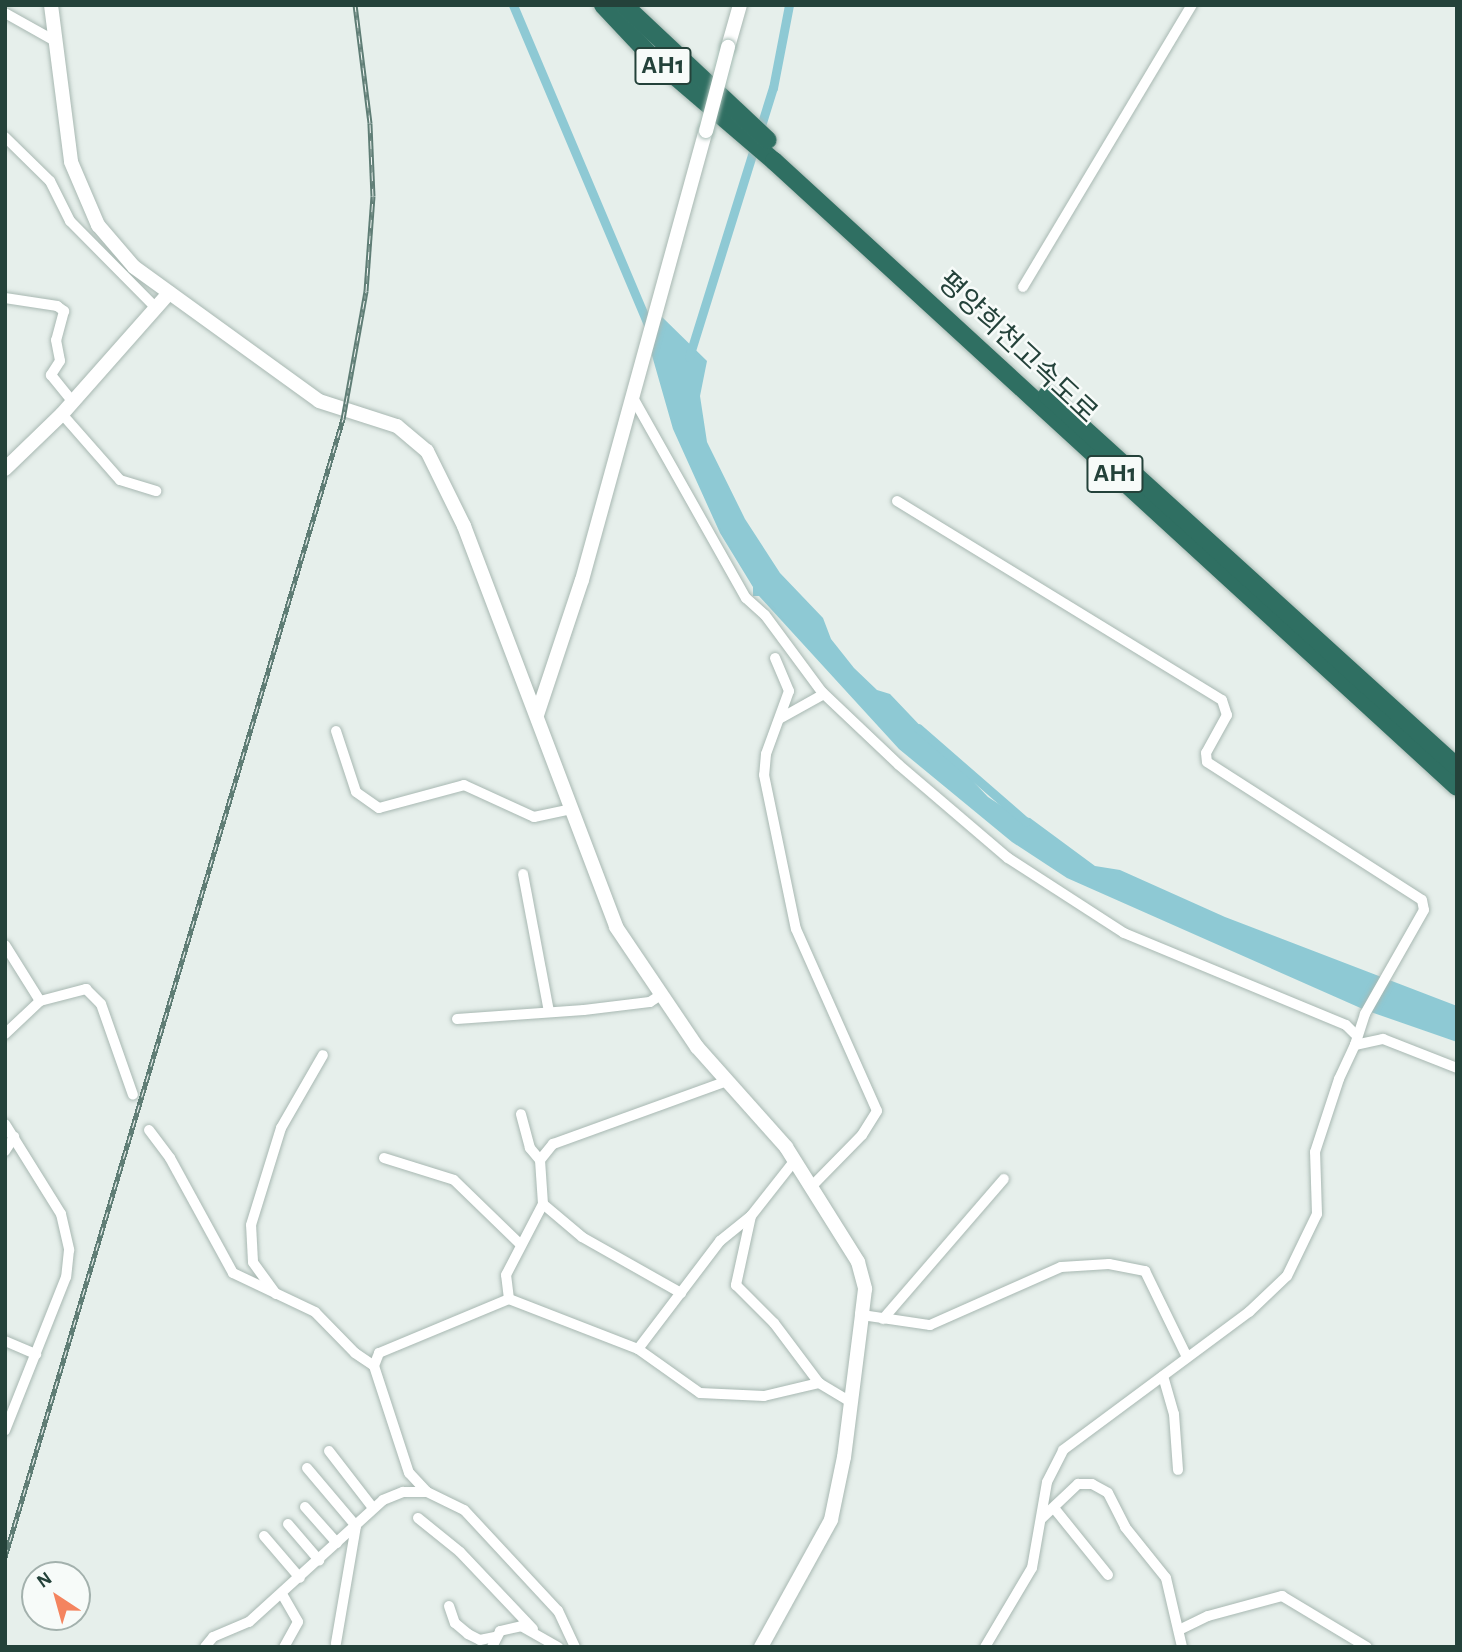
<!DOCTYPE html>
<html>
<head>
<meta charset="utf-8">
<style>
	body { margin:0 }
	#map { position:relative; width:1462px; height:1652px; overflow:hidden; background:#e6efeb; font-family:"Alegreya Sans","Noto Sans KR",sans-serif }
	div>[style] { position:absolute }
	.water>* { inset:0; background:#8ec9d4 }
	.canal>* { height:9px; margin:-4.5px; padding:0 4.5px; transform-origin:4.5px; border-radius:4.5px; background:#8ec9d4 }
	.roads { filter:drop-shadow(0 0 2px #a8b8b2) drop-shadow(0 0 2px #a8b8b2) }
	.street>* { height:10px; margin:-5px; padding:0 5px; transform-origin:5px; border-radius:5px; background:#fff }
	.secondary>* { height:14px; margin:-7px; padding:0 7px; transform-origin:7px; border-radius:7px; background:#fff }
	.highway>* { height:18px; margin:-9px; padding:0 9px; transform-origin:9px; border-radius:9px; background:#2f6f62 }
	.rail>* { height:5px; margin-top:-2.5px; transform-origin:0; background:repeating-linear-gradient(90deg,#f7fbf9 0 8px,#5f7d75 0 16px); box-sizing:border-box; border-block:2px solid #5f7d75 }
	.bridges { filter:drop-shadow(0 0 2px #a4bbb3) drop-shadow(0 0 2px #a4bbb3) }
	.secondary-bridge>* { height:14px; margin:-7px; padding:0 7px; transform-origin:7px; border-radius:7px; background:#fff }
	span { translate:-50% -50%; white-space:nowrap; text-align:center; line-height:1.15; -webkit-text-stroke:5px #f7fbf9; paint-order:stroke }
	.shield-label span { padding:2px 5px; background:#f7fbf9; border:2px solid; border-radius:5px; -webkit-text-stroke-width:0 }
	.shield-label { font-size:26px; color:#24423a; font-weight:700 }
	.street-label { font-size:28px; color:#24423a }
	.frame { position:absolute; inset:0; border:7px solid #24423a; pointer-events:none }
	.north { position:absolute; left:21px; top:1561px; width:70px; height:70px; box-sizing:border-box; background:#f7fbf9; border:2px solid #a3b1ad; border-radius:50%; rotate:324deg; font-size:19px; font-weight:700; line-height:28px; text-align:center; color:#24423a }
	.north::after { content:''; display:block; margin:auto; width:24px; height:32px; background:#f4845f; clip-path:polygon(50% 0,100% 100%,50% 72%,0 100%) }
</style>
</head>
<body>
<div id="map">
	<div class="water">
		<div style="clip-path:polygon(661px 316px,707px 361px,700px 396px,707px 442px,745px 519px,780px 573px,823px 618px,831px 639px,854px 668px,877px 690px,890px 694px,988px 797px,1017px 816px,1030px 818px,1095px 866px,1120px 870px,1225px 917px,1457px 1006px,1457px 1042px,1365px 1010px,1067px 878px,1012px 842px,899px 749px,759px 596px,753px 596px,753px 587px,720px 533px,673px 429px,651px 352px)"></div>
	</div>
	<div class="canal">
		<div style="left:513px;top:5px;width:352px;rotate:67.1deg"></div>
		<div style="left:689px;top:357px;width:282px;rotate:-72.7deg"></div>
		<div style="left:773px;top:88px;width:85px;rotate:-79.1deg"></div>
		<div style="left:918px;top:728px;width:143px;rotate:41deg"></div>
	</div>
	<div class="roads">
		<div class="street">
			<div style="left:5px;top:13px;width:57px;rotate:29.2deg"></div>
			<div style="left:5px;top:137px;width:63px;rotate:44.4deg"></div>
			<div style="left:50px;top:181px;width:45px;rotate:63.4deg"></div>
			<div style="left:70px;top:221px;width:122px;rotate:45.3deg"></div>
			<div style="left:1023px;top:287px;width:329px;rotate:-59.1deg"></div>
			<div style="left:5px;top:298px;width:53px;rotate:8.7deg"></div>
			<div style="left:57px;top:306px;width:9px;rotate:36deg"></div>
			<div style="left:64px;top:311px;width:30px;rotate:105deg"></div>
			<div style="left:56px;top:340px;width:21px;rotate:79deg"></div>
			<div style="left:60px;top:361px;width:17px;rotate:123deg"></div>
			<div style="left:51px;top:375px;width:33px;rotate:51deg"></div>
			<div style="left:632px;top:396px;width:232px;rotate:60.6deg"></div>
			<div style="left:746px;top:598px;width:25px;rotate:42deg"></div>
			<div style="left:765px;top:615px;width:96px;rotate:53.5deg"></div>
			<div style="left:822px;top:692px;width:106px;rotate:43.5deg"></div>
			<div style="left:899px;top:765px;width:143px;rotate:40.5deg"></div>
			<div style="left:1008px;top:858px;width:138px;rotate:32.9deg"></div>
			<div style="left:1124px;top:933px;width:240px;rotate:22.5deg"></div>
			<div style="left:1346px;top:1025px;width:16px;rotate:45deg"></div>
			<div style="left:62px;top:414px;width:88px;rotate:48.7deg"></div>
			<div style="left:120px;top:480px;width:38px;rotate:17deg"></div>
			<div style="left:897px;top:501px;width:381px;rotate:31.5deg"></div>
			<div style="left:1222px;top:700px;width:16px;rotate:72deg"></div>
			<div style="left:1227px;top:715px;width:43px;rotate:118.9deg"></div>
			<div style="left:1206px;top:753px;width:9px;rotate:84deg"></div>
			<div style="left:1207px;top:762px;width:255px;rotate:32.7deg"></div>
			<div style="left:1422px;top:900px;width:10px;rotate:79deg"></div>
			<div style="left:1424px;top:910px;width:120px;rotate:119.6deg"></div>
			<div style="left:1365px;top:1014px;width:33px;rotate:108deg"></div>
			<div style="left:775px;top:658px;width:36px;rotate:67deg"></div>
			<div style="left:789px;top:691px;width:67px;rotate:110.1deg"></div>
			<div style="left:766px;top:754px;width:21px;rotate:95deg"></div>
			<div style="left:764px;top:775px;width:157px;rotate:78.3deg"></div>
			<div style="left:796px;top:929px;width:199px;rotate:66deg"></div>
			<div style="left:877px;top:1111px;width:28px;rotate:122deg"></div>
			<div style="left:862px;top:1135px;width:70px;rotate:134.4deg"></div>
			<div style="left:781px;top:718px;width:49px;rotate:-29.2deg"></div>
			<div style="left:336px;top:731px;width:64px;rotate:71.8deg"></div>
			<div style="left:356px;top:792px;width:28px;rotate:35deg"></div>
			<div style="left:379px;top:808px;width:88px;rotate:-15.1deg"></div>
			<div style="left:464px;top:785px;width:77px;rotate:24.6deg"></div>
			<div style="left:534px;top:817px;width:38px;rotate:-12deg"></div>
			<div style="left:523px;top:874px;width:140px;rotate:79.3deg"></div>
			<div style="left:5px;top:945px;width:66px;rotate:58deg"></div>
			<div style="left:457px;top:1019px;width:127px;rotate:-4.1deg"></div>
			<div style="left:584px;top:1010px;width:66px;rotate:-6.9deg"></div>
			<div style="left:650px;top:1002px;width:11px;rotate:-34deg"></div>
			<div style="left:5px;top:1034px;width:48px;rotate:-43.3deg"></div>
			<div style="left:40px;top:1001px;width:48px;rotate:-14.6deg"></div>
			<div style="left:86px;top:989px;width:21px;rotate:45deg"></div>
			<div style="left:101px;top:1004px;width:96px;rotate:70.6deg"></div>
			<div style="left:5px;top:1124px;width:106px;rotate:58.1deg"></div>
			<div style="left:61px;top:1214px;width:37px;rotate:77deg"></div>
			<div style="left:69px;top:1250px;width:27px;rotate:96deg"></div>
			<div style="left:66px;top:1277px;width:165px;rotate:111.7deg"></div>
			<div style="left:149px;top:1130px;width:35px;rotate:53deg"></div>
			<div style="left:170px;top:1158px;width:131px;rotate:61.3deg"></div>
			<div style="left:233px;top:1273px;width:91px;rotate:25.4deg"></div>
			<div style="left:315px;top:1312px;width:57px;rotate:45.7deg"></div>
			<div style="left:355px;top:1353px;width:23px;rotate:34deg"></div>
			<div style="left:5px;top:1151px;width:17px;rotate:-57deg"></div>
			<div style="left:384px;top:1158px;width:73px;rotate:17.4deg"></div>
			<div style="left:454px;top:1180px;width:93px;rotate:44.1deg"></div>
			<div style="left:540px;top:1160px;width:21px;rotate:-51deg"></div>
			<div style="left:553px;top:1144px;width:185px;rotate:-19.9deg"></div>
			<div style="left:543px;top:1204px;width:51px;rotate:40.2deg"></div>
			<div style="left:582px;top:1237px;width:114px;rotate:29.5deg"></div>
			<div style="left:751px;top:1216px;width:71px;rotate:102.3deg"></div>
			<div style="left:736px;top:1285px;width:54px;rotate:45deg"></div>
			<div style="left:774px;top:1323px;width:75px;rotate:53.1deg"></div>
			<div style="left:276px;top:1294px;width:39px;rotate:-126deg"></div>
			<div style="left:253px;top:1262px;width:37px;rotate:-93deg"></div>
			<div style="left:251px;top:1225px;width:102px;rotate:-72.8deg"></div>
			<div style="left:281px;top:1128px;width:84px;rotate:-60.1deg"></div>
			<div style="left:509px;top:1299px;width:24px;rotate:-97deg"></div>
			<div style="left:506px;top:1275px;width:80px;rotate:-62.5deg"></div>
			<div style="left:543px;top:1204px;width:44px;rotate:-93.9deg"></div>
			<div style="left:540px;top:1160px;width:16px;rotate:-130deg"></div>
			<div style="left:530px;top:1148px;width:35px;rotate:-105deg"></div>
			<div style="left:862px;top:1315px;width:69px;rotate:8.4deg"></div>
			<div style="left:930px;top:1325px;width:143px;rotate:-23.9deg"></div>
			<div style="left:1061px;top:1267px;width:48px;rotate:-3.6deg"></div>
			<div style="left:1109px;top:1264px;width:37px;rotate:11deg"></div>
			<div style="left:1145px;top:1271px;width:96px;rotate:64deg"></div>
			<div style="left:883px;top:1319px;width:185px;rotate:-49.2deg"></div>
			<div style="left:5px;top:1341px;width:34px;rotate:23deg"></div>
			<div style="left:638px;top:1349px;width:136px;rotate:-52.8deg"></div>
			<div style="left:720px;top:1241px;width:40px;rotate:-39deg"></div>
			<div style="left:751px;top:1216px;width:71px;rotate:-51.8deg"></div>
			<div style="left:1163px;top:1376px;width:40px;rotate:74deg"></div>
			<div style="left:1174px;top:1414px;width:56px;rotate:85.9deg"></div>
			<div style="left:329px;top:1451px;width:72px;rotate:52.3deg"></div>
			<div style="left:307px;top:1468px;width:76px;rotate:49.8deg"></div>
			<div style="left:356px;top:1526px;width:119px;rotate:99.7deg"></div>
			<div style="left:305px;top:1507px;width:48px;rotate:48.4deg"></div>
			<div style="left:1054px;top:1508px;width:86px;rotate:51.1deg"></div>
			<div style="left:418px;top:1518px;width:54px;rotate:39deg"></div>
			<div style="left:460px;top:1552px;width:106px;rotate:46.5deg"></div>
			<div style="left:1042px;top:1518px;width:50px;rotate:-43.4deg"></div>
			<div style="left:1078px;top:1484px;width:14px"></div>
			<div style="left:1092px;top:1484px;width:18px;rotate:29deg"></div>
			<div style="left:1108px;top:1493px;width:38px;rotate:63deg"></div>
			<div style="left:1125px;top:1527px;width:65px;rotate:51.2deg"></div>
			<div style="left:1166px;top:1578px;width:71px;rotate:76.9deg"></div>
			<div style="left:288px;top:1524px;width:48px;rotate:49.3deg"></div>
			<div style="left:264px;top:1536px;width:55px;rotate:49.4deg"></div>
			<div style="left:282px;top:1594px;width:32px;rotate:60deg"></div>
			<div style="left:298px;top:1622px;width:29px;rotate:119deg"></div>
			<div style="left:449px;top:1606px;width:18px;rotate:71deg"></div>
			<div style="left:455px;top:1623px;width:17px;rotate:40deg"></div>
			<div style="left:468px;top:1634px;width:13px;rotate:27deg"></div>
			<div style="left:480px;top:1640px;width:14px;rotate:-12deg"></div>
			<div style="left:1179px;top:1630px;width:32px;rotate:-26deg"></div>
			<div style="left:1208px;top:1616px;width:77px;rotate:-15.1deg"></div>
			<div style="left:1282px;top:1596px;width:99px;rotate:31deg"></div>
			<div style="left:205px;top:1647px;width:13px;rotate:-51deg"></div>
			<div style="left:213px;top:1637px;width:39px;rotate:-23deg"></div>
			<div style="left:249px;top:1622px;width:181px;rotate:-42.3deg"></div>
			<div style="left:383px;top:1500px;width:22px;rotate:-22deg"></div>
			<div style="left:403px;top:1492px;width:24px"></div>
			<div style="left:492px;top:1647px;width:18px;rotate:-63deg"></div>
			<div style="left:500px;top:1631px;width:22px;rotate:-13deg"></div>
			<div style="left:521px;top:1626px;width:43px;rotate:29.6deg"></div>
			<div style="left:575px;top:1647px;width:40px;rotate:-115deg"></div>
			<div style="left:558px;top:1611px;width:138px;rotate:-132.9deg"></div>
			<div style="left:464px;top:1510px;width:41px;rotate:-154.1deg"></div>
			<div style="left:427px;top:1492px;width:26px;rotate:-133deg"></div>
			<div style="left:409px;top:1473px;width:113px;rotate:-108.1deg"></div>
			<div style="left:374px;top:1366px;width:14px;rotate:-69deg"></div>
			<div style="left:379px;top:1353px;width:141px;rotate:-22.6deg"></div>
			<div style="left:509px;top:1299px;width:138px;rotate:21.2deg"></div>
			<div style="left:638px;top:1349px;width:76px;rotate:35.4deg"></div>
			<div style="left:700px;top:1393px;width:64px;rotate:2.7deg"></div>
			<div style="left:764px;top:1396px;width:57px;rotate:-13.3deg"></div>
			<div style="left:819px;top:1383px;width:37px;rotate:31deg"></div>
			<div style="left:985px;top:1647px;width:92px;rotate:-59.3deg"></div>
			<div style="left:1032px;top:1568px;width:87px;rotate:-80.1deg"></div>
			<div style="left:1047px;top:1482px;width:36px;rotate:-63deg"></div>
			<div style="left:1063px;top:1450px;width:232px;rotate:-36.6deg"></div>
			<div style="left:1249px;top:1312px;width:52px;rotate:-43.5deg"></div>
			<div style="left:1287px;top:1276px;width:69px;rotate:-64.2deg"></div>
			<div style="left:1317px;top:1214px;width:62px;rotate:-91.8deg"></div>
			<div style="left:1315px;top:1152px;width:77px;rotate:-71.8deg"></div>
			<div style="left:1339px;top:1079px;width:38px;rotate:-65deg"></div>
			<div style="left:1355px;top:1045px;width:29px;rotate:-12deg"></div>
			<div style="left:1383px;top:1039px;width:79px;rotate:21.4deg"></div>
		</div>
		<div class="secondary">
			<div style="left:51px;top:5px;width:158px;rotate:82.7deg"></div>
			<div style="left:71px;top:162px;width:69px;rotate:66.8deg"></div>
			<div style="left:98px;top:225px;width:55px;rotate:49.4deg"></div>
			<div style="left:134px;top:267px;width:228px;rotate:35.9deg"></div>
			<div style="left:319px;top:401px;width:82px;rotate:17.8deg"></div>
			<div style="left:397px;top:426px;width:39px;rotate:40deg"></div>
			<div style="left:427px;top:451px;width:84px;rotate:63.7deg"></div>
			<div style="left:464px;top:526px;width:429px;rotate:69.2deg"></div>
			<div style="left:616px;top:927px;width:145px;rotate:56deg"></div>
			<div style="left:697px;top:1047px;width:134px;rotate:48.3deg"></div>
			<div style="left:786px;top:1147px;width:136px;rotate:57.9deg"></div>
			<div style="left:858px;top:1262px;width:28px;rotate:75deg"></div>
			<div style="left:865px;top:1289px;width:26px;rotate:97deg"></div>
			<div style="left:862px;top:1315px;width:143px;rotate:97.2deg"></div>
			<div style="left:844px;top:1457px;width:64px;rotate:101.7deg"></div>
			<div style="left:831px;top:1520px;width:145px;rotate:118.9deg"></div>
			<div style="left:728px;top:47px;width:44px;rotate:-74.1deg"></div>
			<div style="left:5px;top:469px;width:79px;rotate:-44deg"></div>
			<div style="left:62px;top:414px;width:162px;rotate:-48.5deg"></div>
			<div style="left:537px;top:715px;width:142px;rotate:-71.6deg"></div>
			<div style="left:582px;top:580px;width:466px;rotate:-74.6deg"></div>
		</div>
		<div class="highway">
			<div style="left:603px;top:5px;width:67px;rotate:46.8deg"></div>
			<div style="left:649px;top:54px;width:165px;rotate:40.6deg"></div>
			<div style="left:774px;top:161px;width:926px;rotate:42.51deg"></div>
			<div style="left:624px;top:5px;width:197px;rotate:43.2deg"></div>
			<div style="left:1047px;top:395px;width:554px;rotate:42.22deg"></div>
		</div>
	</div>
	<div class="rail">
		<div style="left:5px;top:1557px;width:1187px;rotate:-73.46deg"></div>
		<div style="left:343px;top:419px;width:130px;rotate:-79.8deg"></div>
		<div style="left:366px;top:291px;width:95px;rotate:-85.8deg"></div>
		<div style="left:373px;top:196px;width:73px;rotate:-92.4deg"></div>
		<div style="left:370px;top:123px;width:119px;rotate:-97.2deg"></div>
	</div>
	<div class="bridges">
		<div class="secondary-bridge">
			<div style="left:706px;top:131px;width:87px;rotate:-75.3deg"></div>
		</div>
	</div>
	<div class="shield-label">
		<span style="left:663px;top:66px">AH1</span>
		<span style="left:1115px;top:474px">AH1</span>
	</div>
	<div class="street-label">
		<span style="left:1017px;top:348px;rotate:43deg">평양희천고속도로</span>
	</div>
	<div class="frame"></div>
	<div class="north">N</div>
</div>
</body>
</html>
